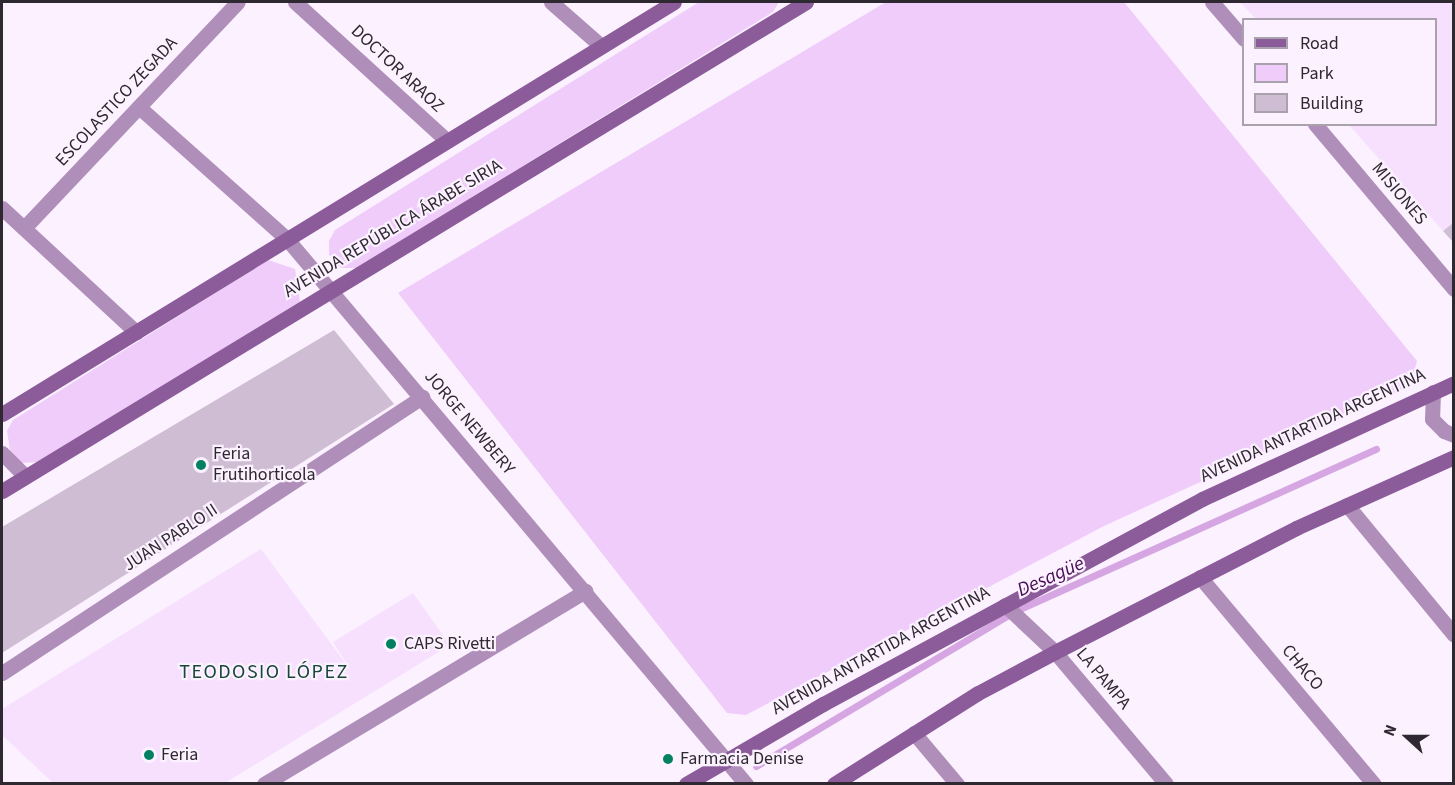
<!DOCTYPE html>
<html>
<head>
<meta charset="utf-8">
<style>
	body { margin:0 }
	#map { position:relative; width:1455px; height:785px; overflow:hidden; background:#fbf1ff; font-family:"Source Sans 3",sans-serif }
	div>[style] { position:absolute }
	.built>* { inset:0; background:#f7e0fe }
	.green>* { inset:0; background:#f0ccfa }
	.stream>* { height:7px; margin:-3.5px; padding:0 3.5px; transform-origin:3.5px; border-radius:3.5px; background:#d5a6e2 }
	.building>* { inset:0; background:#cfbdd4 }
	.street>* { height:15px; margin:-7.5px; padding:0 7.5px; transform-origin:7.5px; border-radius:7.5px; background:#af8eb9 }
	.secondary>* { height:15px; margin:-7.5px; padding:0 7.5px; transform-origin:7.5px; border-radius:7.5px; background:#8c5c9a }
	.dots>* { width:16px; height:16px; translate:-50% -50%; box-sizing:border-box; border:3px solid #fbf1ff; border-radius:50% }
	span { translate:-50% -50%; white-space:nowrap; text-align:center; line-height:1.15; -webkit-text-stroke:4.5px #fbf1ff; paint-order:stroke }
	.street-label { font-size:18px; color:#2e2830 }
	.poi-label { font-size:18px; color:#2e2830 }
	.left { translate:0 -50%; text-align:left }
	.water-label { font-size:20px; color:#460c54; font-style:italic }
	.neighbourhood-label { font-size:20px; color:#164738; letter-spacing:1.5px }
	.frame { position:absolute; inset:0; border:3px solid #2e2830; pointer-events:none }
	.legend { position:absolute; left:1242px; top:18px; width:195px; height:108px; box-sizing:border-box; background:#fbf1ff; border:2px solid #a9a1ac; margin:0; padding:8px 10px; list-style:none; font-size:18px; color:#2e2830 }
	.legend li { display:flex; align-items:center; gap:12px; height:30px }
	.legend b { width:30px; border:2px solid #a9a1ac }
	.north { position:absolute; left:1377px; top:707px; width:60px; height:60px; -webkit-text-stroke:4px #fbf1ff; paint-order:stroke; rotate:291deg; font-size:16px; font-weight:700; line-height:24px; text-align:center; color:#2e2830 }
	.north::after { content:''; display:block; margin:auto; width:21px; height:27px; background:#2e2830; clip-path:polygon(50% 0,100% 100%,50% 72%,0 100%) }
</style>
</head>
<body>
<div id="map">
	<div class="built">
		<div style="clip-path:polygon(1240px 2px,1453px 2px,1453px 222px,1443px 231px,1349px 125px,1436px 124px,1436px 20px,1256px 19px)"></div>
		<div style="clip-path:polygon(261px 549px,352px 672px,333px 642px,413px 593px,450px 645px,225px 783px,53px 783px,2px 735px,2px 709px)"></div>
	</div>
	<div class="green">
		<div style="clip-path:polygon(699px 2px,779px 2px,773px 12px,357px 268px,341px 268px,329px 255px,329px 241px,335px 230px)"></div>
		<div style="clip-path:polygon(886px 2px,1124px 2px,1417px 361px,1410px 386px,1104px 526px,746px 715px,727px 713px,398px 293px)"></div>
		<div style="clip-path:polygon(268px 260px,295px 269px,300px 302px,38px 462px,21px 463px,10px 450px,7px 431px,13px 420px)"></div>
	</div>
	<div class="stream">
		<div style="left:756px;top:766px;width:300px;rotate:-30.9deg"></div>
		<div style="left:1013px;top:612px;width:398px;rotate:-24.2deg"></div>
	</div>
	<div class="building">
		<div style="clip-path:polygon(1454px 222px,1454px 243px,1443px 231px)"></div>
		<div style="clip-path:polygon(334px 330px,394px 404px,2px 653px,2px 527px)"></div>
	</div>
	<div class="street">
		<div style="left:295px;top:2px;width:206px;rotate:42.4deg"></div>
		<div style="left:551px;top:2px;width:67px;rotate:41.3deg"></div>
		<div style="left:1212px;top:2px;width:49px;rotate:49.1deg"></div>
		<div style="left:140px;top:108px;width:197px;rotate:41.7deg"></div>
		<div style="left:287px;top:239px;width:713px;rotate:49.9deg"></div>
		<div style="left:1315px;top:124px;width:216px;rotate:49.9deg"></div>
		<div style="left:2px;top:208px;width:183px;rotate:42.8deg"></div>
		<div style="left:24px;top:228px;width:311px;rotate:-46.6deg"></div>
		<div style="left:1433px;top:392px;width:27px;rotate:92deg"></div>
		<div style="left:1432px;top:419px;width:17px;rotate:45deg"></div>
		<div style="left:1444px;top:431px;width:11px;rotate:22deg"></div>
		<div style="left:2px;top:453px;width:33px;rotate:45deg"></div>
		<div style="left:1347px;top:505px;width:168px;rotate:50.5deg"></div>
		<div style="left:1200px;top:577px;width:270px;rotate:50deg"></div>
		<div style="left:1005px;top:605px;width:69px;rotate:43.2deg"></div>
		<div style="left:1055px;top:652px;width:172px;rotate:49.9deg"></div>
		<div style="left:2px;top:673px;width:503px;rotate:-33.31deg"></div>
		<div style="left:914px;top:733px;width:67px;rotate:49.9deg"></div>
		<div style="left:264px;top:784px;width:375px;rotate:-31deg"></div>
	</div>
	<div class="secondary">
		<div style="left:2px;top:414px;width:788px;rotate:-31.51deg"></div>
		<div style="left:2px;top:491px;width:941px;rotate:-31.31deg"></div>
		<div style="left:686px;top:784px;width:159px;rotate:-30.3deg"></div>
		<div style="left:823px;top:704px;width:431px;rotate:-28.4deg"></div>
		<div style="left:1202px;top:499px;width:277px;rotate:-24.7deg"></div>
		<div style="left:834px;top:784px;width:170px;rotate:-32.3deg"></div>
		<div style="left:978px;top:693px;width:87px;rotate:-28deg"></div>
		<div style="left:1055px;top:652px;width:271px;rotate:-27.2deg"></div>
		<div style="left:1296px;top:528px;width:173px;rotate:-24.2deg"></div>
	</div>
	<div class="dots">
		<div style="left:201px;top:465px;background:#018162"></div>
		<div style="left:391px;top:644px;background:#018162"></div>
		<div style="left:149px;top:755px;background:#018162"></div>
		<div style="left:668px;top:759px;background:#018162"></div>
	</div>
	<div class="street-label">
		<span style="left:397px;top:69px;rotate:43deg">DOCTOR ARAOZ</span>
		<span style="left:117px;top:102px;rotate:-47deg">ESCOLASTICO ZEGADA</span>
		<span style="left:1399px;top:194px;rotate:50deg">MISIONES</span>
		<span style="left:393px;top:229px;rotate:-31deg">AVENIDA REPÚBLICA ÁRABE SIRIA</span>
		<span style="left:469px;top:423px;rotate:50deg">JORGE NEWBERY</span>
		<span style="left:1313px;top:426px;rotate:-25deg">AVENIDA ANTARTIDA ARGENTINA</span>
		<span style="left:171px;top:538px;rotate:-33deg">JUAN PABLO II</span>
		<span style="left:881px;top:651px;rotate:-29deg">AVENIDA ANTARTIDA ARGENTINA</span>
		<span style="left:1302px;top:668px;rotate:50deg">CHACO</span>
		<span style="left:1103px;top:679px;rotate:50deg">LA PAMPA</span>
	</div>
	<div class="poi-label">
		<span class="left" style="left:213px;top:465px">Feria<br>Frutihorticola</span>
		<span class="left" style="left:404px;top:644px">CAPS Rivetti</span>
		<span class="left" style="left:161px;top:755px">Feria</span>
		<span class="left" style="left:680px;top:759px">Farmacia Denise</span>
	</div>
	<div class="water-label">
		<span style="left:1051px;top:577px;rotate:-24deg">Desagüe</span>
	</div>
	<div class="neighbourhood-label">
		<span style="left:264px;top:672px">TEODOSIO LÓPEZ</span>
	</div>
	<div class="frame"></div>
	<ul class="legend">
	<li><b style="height:8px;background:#8c5c9a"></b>Road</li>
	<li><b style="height:16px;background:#f0ccfa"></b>Park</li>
	<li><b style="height:16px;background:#cfbdd4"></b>Building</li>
	</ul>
	<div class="north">N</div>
</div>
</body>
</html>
